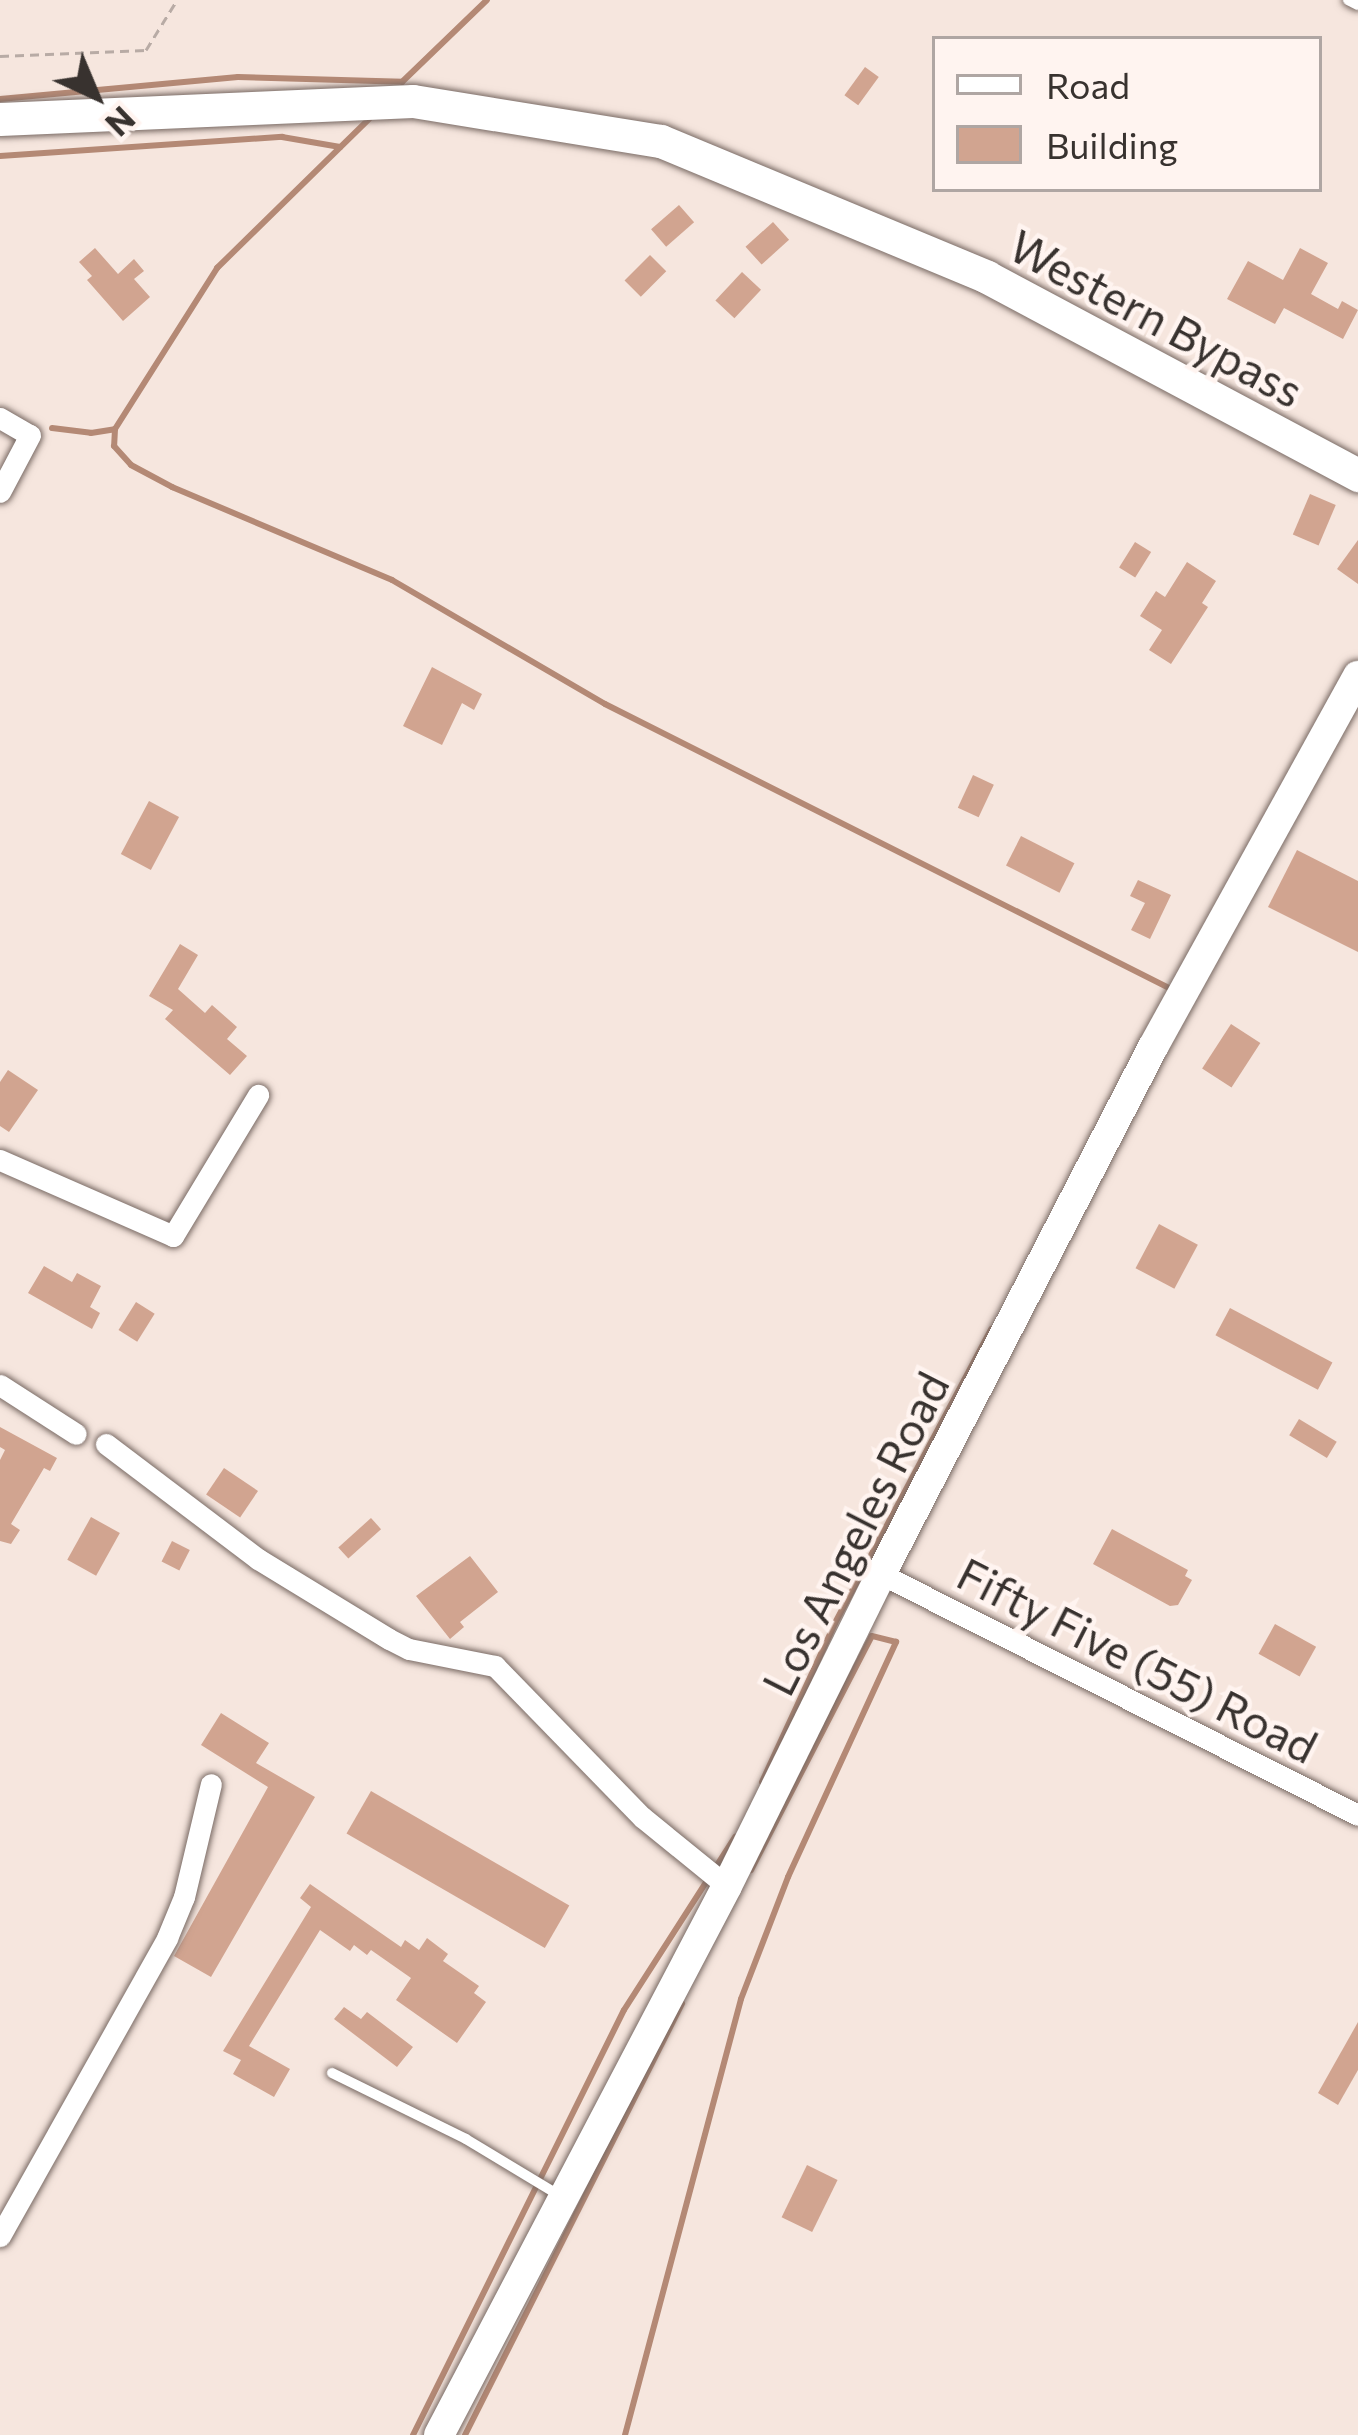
<!DOCTYPE html>
<html>
<head>
<meta charset="utf-8">
<style>
	body { margin:0 }
	#map { position:relative; width:1358px; height:2435px; overflow:hidden; background:#f6e6de; font-family:Commissioner,sans-serif }
	div>[style] { position:absolute }
	.stream>* { height:6px; margin:-3px; padding:0 3px; transform-origin:3px; border-radius:3px; background:#b48975 }
	.building>* { inset:0; background:#d1a490; transform-origin:0 0 }
	.path>* { height:3px; margin-top:-1.5px; transform-origin:0; background:repeating-linear-gradient(90deg,#b8aba5 0 9px,transparent 0 15px) }
	.roads { filter:drop-shadow(0 0 3px #796a64) drop-shadow(0 0 3px #796a64) }
	.lane>* { height:10px; margin:-5px; padding:0 5px; transform-origin:5px; border-radius:5px; background:#fff }
	.street>* { height:21px; margin:-10.5px; padding:0 10.5px; transform-origin:10.5px; border-radius:10.5px; background:#fff }
	.secondary>* { height:30px; margin:-15px; padding:0 15px; transform-origin:15px; border-radius:15px; background:#fff }
	.primary>* { height:33px; margin:-16.5px; padding:0 16.5px; transform-origin:16.5px; border-radius:16.5px; background:#fff }
	span { translate:-50% -50%; white-space:nowrap; text-align:center; line-height:1.15; -webkit-text-stroke:9px #fff4f0; paint-order:stroke }
	.street-label { font-size:45px; color:#38322f }
	.legend { position:absolute; left:932px; top:36px; width:390px; height:156px; box-sizing:border-box; background:#fff4f0; border:3px solid #afa6a3; margin:0; padding:15px 21px; list-style:none; font-size:36px; color:#38322f }
	.legend li { display:flex; align-items:center; gap:24px; height:60px }
	.legend b { width:60px; border:3px solid #afa6a3 }
	.north { position:absolute; left:36px; top:36px; width:120px; height:120px; -webkit-text-stroke:9px #fff4f0; paint-order:stroke; rotate:136deg; font-size:33px; font-weight:700; line-height:48px; text-align:center; color:#38322f }
	.north::after { content:''; display:block; margin:auto; width:42px; height:54px; background:#38322f; clip-path:polygon(50% 0,100% 100%,50% 72%,0 100%) }
</style>
</head>
<body>
<div id="map">
	<div class="stream">
		<div style="left:0;top:99px;width:239px;rotate:-5.3deg"></div>
		<div style="left:238px;top:77px;width:164px;rotate:1.7deg"></div>
		<div style="left:402px;top:82px;width:118px;rotate:-44deg"></div>
		<div style="left:0;top:156px;width:283px;rotate:-3.9deg"></div>
		<div style="left:282px;top:137px;width:59px;rotate:9.8deg"></div>
		<div style="left:52px;top:428px;width:39px;rotate:7deg"></div>
		<div style="left:91px;top:433px;width:24px;rotate:-9deg"></div>
		<div style="left:115px;top:429px;width:191px;rotate:-57.6deg"></div>
		<div style="left:217px;top:268px;width:213px;rotate:-44.4deg"></div>
		<div style="left:115px;top:429px;width:17px;rotate:93deg"></div>
		<div style="left:114px;top:446px;width:25px;rotate:48deg"></div>
		<div style="left:131px;top:465px;width:47px;rotate:28.2deg"></div>
		<div style="left:172px;top:487px;width:239px;rotate:22.9deg"></div>
		<div style="left:392px;top:580px;width:246px;rotate:30.2deg"></div>
		<div style="left:605px;top:704px;width:634px;rotate:26.73deg"></div>
		<div style="left:762px;top:1782px;width:175px;rotate:-65.3deg"></div>
		<div style="left:835px;top:1623px;width:333px;rotate:-62deg"></div>
		<div style="left:751px;top:1870px;width:263px;rotate:-62.7deg"></div>
		<div style="left:413px;top:2435px;width:474px;rotate:-63.6deg"></div>
		<div style="left:624px;top:2010px;width:206px;rotate:-57.3deg"></div>
		<div style="left:465px;top:2435px;width:483px;rotate:-63.3deg"></div>
		<div style="left:625px;top:2435px;width:451px;rotate:-75.1deg"></div>
		<div style="left:741px;top:1999px;width:131px;rotate:-68.9deg"></div>
		<div style="left:788px;top:1877px;width:259px;rotate:-65.3deg"></div>
		<div style="left:896px;top:1642px;width:25px;rotate:-166deg"></div>
	</div>
	<div class="building">
		<div style="left:865px;top:67px;width:17px;height:35px;rotate:36deg"></div>
		<div style="left:679px;top:205px;width:23px;height:37px;rotate:49deg"></div>
		<div style="left:773px;top:222px;width:24px;height:37px;rotate:48deg"></div>
		<div style="clip-path:polygon(95px 248px,118px 274px,134px 259px,144px 271px,134px 279px,150px 297px,123px 321px,87px 280px,92px 276px,79px 262px)"></div>
		<div style="clip-path:polygon(1300px 248px,1328px 263px,1311px 294px,1338px 309px,1342px 301px,1358px 310px,1343px 339px,1284px 308px,1275px 324px,1227px 299px,1248px 261px,1283px 280px)"></div>
		<div style="left:650px;top:255px;width:23px;height:36px;rotate:45deg"></div>
		<div style="left:742px;top:272px;width:26px;height:39px;rotate:43deg"></div>
		<div style="left:1310px;top:494px;width:28px;height:44px;rotate:23deg"></div>
		<div style="clip-path:polygon(1358px 540px,1358px 584px,1337px 569px)"></div>
		<div style="left:1135px;top:542px;width:19px;height:30px;rotate:32deg"></div>
		<div style="clip-path:polygon(1187px 562px,1216px 581px,1202px 603px,1208px 607px,1171px 664px,1149px 650px,1162px 630px,1140px 616px,1156px 591px,1165px 597px)"></div>
		<div style="clip-path:polygon(432px 667px,482px 694px,474px 710px,462px 703px,442px 745px,403px 726px)"></div>
		<div style="left:973px;top:775px;width:23px;height:36px;rotate:25deg"></div>
		<div style="left:149px;top:801px;width:34px;height:60px;rotate:28deg"></div>
		<div style="left:1021px;top:836px;width:60px;height:33px;rotate:27deg"></div>
		<div style="clip-path:polygon(1297px 850px,1358px 881px,1358px 952px,1268px 907px)"></div>
		<div style="clip-path:polygon(1138px 880px,1171px 895px,1150px 939px,1131px 930px,1145px 903px,1130px 896px)"></div>
		<div style="clip-path:polygon(180px 944px,198px 955px,178px 989px,205px 1013px,212px 1005px,237px 1027px,227px 1039px,247px 1056px,230px 1075px,165px 1019px,173px 1010px,149px 996px)"></div>
		<div style="left:1231px;top:1024px;width:35px;height:53px;rotate:33deg"></div>
		<div style="clip-path:polygon(8px 1070px,38px 1090px,9px 1132px,0 1126px,0 1082px)"></div>
		<div style="left:1159px;top:1224px;width:44px;height:50px;rotate:28deg"></div>
		<div style="clip-path:polygon(44px 1266px,72px 1282px,77px 1273px,101px 1286px,90px 1307px,100px 1313px,92px 1329px,28px 1293px)"></div>
		<div style="left:136px;top:1302px;width:22px;height:33px;rotate:32deg"></div>
		<div style="left:1230px;top:1308px;width:116px;height:31px;rotate:28deg"></div>
		<div style="left:1299px;top:1419px;width:44px;height:19px;rotate:31deg"></div>
		<div style="clip-path:polygon(0 1427px,57px 1458px,50px 1471px,44px 1468px,11px 1524px,20px 1530px,11px 1544px,0 1541px,0 1460px,5px 1450px,0 1447px)"></div>
		<div style="left:224px;top:1468px;width:41px;height:32px;rotate:34deg"></div>
		<div style="left:91px;top:1517px;width:33px;height:49px;rotate:29deg"></div>
		<div style="left:371px;top:1518px;width:15px;height:44px;rotate:48deg"></div>
		<div style="clip-path:polygon(1112px 1529px,1188px 1570px,1185px 1576px,1192px 1580px,1178px 1605px,1170px 1606px,1093px 1564px)"></div>
		<div style="left:172px;top:1541px;width:20px;height:23px;rotate:27deg"></div>
		<div style="clip-path:polygon(470px 1556px,498px 1592px,460px 1622px,464px 1627px,450px 1639px,416px 1596px)"></div>
		<div style="left:1275px;top:1624px;width:47px;height:34px;rotate:29deg"></div>
		<div style="clip-path:polygon(221px 1713px,269px 1743px,256px 1763px,315px 1797px,211px 1977px,174px 1956px,268px 1787px,201px 1745px)"></div>
		<div style="left:371px;top:1791px;width:229px;height:49px;rotate:30deg"></div>
		<div style="clip-path:polygon(310px 1884px,401px 1947px,405px 1940px,419px 1950px,427px 1938px,448px 1954px,443px 1961px,479px 1986px,474px 1993px,486px 2002px,457px 2043px,396px 2000px,411px 1978px,371px 1950px,367px 1955px,354px 1945px,350px 1951px,320px 1930px,249px 2046px,290px 2069px,274px 2097px,233px 2074px,241px 2060px,223px 2051px,311px 1907px,300px 1898px)"></div>
		<div style="clip-path:polygon(344px 2007px,361px 2019px,367px 2012px,413px 2047px,397px 2067px,334px 2019px)"></div>
		<div style="clip-path:polygon(1358px 2022px,1358px 2070px,1338px 2105px,1318px 2093px)"></div>
		<div style="left:807px;top:2165px;width:34px;height:58px;rotate:26deg"></div>
	</div>
	<div class="path">
		<div style="left:0;top:56px;width:146px;rotate:-2.4deg"></div>
		<div style="left:146px;top:50px;width:59px;rotate:-58.2deg"></div>
	</div>
	<div class="roads">
		<div class="lane">
			<div style="left:1348px;top:0;width:11px;rotate:27deg"></div>
			<div style="left:332px;top:2073px;width:149px;rotate:26.2deg"></div>
			<div style="left:466px;top:2139px;width:112px;rotate:31.1deg"></div>
		</div>
		<div class="street">
			<div style="left:0;top:418px;width:34px;rotate:30deg"></div>
			<div style="left:30px;top:435px;width:64px;rotate:117.8deg"></div>
			<div style="left:0;top:1160px;width:189px;rotate:23.7deg"></div>
			<div style="left:173px;top:1236px;width:165px;rotate:-58.9deg"></div>
			<div style="left:0;top:1385px;width:90px;rotate:32.8deg"></div>
			<div style="left:106px;top:1444px;width:191px;rotate:37.1deg"></div>
			<div style="left:258px;top:1559px;width:153px;rotate:31.4deg"></div>
			<div style="left:389px;top:1639px;width:22px;rotate:27deg"></div>
			<div style="left:409px;top:1649px;width:88px;rotate:11.2deg"></div>
			<div style="left:495px;top:1666px;width:211px;rotate:45.8deg"></div>
			<div style="left:642px;top:1817px;width:109px;rotate:39.1deg"></div>
			<div style="left:881px;top:1574px;width:534px;rotate:26.8deg"></div>
			<div style="left:0;top:2236px;width:342px;rotate:-60.7deg"></div>
			<div style="left:167px;top:1938px;width:44px;rotate:-67.5deg"></div>
			<div style="left:184px;top:1897px;width:116px;rotate:-76.6deg"></div>
		</div>
		<div class="secondary">
			<div style="left:439px;top:2435px;width:620px;rotate:-62.32deg"></div>
			<div style="left:727px;top:1886px;width:348px;rotate:-63.7deg"></div>
			<div style="left:881px;top:1574px;width:593px;rotate:-62.7deg"></div>
			<div style="left:1153px;top:1047px;width:424px;rotate:-61.1deg"></div>
		</div>
		<div class="primary">
			<div style="left:0;top:119px;width:413px;rotate:-2.5deg"></div>
			<div style="left:413px;top:101px;width:251px;rotate:9.2deg"></div>
			<div style="left:661px;top:141px;width:353px;rotate:22.6deg"></div>
			<div style="left:987px;top:277px;width:421px;rotate:28.1deg"></div>
		</div>
	</div>
	<div class="street-label">
		<span style="left:1157px;top:317px;rotate:28deg">Western Bypass</span>
		<span style="left:854px;top:1533px;rotate:-63deg">Los Angeles Road</span>
		<span style="left:1138px;top:1659px;rotate:27deg">Fifty Five (55) Road</span>
	</div>
	<ul class="legend">
	<li><b style="height:15px;background:#fff"></b>Road</li>
	<li><b style="height:33px;background:#d1a490"></b>Building</li>
	</ul>
	<div class="north">N</div>
</div>
</body>
</html>
